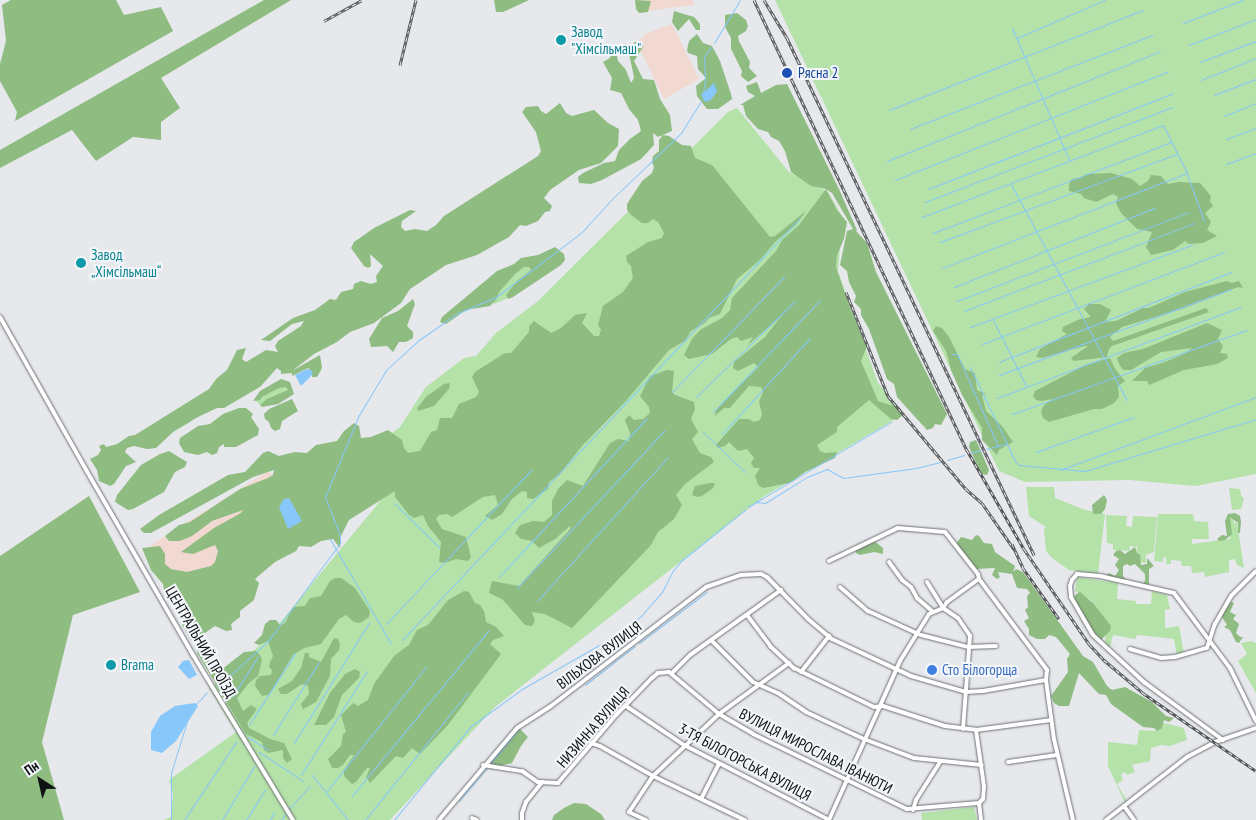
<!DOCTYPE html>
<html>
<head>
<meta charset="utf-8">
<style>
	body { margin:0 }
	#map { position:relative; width:1256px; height:820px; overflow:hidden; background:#e6e8ec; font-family:"PT Sans Narrow",sans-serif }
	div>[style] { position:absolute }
	.industrial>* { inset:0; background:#f1d8d0; transform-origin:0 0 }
	.green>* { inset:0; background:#b4e2a8 }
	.forest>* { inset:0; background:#8ebc81 }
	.water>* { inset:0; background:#87c7f9 }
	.stream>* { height:1px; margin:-0.5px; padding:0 0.5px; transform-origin:0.5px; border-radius:0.5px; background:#87c7f9 }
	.roads { filter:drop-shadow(0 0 1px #6e7074) drop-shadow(0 0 1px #6e7074) }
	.minor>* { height:4px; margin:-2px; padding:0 2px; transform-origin:2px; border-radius:2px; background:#fff }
	.rail>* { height:3px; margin-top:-1.5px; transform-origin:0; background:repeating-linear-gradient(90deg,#f3f6fa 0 4px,#545658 0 8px); box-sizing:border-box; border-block:1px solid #545658 }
	.dots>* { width:14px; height:14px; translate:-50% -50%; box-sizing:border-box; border:2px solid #f3f6fa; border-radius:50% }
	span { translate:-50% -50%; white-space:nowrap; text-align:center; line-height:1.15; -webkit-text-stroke:4px #f3f6fa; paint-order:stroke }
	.culture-label { font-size:15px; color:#0d838f }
	.left { translate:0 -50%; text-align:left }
	.transit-label { font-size:15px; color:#164399 }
	.street-label { font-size:15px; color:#101112 }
	.shop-label { font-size:15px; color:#366cbe }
	.north { position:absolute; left:15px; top:755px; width:50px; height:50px; -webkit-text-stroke:4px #f3f6fa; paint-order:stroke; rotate:325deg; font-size:14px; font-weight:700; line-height:20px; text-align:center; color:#101112 }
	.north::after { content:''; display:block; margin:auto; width:18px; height:22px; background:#101112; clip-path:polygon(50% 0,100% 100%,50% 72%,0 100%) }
</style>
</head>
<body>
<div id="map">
	<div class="industrial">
		<div style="clip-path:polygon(641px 0,693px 0,694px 5px,647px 11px)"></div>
		<div style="clip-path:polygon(672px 24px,699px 79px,664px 99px,637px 43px,645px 34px)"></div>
		<div style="left:269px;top:471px;width:66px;height:140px;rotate:58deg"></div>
	</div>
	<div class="green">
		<div style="clip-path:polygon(775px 0,1256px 0,1256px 474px,1196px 486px,1129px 480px,1025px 482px,999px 471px)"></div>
		<div style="clip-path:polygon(737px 108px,789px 172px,828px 192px,835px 204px,846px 224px,840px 246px,838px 271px,878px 383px,904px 414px,763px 497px,495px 707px,390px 820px,164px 820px,171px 817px,173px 795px,169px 780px,236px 732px,209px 688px,265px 641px,386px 494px,362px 456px,400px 427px,426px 387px,464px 358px,476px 356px,496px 333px,538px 301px,728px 112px)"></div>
		<div style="clip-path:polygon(526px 266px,532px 267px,531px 273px,506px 299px,494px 304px,493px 298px,511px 274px)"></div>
		<div style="clip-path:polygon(282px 382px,292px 392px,264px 405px,260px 405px,254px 399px)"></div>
		<div style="clip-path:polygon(1026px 487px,1054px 487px,1055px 498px,1085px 510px,1105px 514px,1098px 574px,1069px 570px,1052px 558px,1046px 551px,1044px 529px,1046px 527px,1029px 516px)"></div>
		<div style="clip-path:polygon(1229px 488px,1240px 489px,1241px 496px,1244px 498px,1241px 509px,1232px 510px)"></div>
		<div style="clip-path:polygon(1158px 514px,1193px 514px,1194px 521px,1208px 522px,1209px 539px,1192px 539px,1192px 544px,1230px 539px,1228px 517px,1233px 516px,1234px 523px,1237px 523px,1244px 568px,1237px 565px,1235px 559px,1229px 560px,1229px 572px,1205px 577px,1204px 572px,1192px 573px,1191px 566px,1182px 566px,1181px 561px,1171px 560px,1171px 564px,1166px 564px,1166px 558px,1163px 557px,1163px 562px,1154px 561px)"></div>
		<div style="clip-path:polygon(1106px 515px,1127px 516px,1126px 526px,1132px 527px,1133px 516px,1157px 517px,1154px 552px,1146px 555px,1146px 563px,1140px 562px,1140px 553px,1137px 553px,1137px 547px,1130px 546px,1129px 551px,1113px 550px,1113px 544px,1107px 543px)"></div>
		<div style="clip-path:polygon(1077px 577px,1118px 583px,1117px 599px,1136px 601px,1136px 604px,1151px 604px,1152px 591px,1167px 595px,1170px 609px,1165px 610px,1165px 628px,1179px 626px,1184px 654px,1177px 656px,1174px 639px,1147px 636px,1137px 635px,1135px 639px,1113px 635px,1110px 648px,1105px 643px,1106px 624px,1099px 613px,1091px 600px,1075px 591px)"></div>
		<div style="clip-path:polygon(1251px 641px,1256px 643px,1256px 693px,1238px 661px,1247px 654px,1241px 643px)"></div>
		<div style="clip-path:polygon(1164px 723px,1184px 728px,1187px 740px,1170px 746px,1161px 745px,1151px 748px,1150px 761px,1132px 765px,1135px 772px,1127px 775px,1125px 772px,1121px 774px,1123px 780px,1117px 784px,1127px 801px,1125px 803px,1108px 766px,1108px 742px,1137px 745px,1139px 730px,1158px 731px)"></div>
		<div style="clip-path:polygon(974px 807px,977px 820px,922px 820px,921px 813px)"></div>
	</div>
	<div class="forest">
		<div style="clip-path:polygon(11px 0,116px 0,124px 15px,161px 7px,173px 31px,15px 121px,17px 112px,0 81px,0 64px,6px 41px,2px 5px)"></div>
		<div style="clip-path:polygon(264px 0,291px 0,161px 78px,180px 108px,161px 122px,161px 140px,133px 137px,96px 161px,72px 130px,0 168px,0 150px)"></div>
		<div style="clip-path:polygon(494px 0,529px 0,503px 12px,496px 12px)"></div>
		<div style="clip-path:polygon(635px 0,651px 1px,648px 12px,639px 13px,636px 9px)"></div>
		<div style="clip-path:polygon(674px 11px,694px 17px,700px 24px,700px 30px,696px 30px,689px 19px,678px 31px,672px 22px)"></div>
		<div style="clip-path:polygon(737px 13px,746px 20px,748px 26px,746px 31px,738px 36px,739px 41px,750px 62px,749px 68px,757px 76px,748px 82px,741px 76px,742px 71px,731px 49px,731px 38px,725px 27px,725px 15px)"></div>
		<div style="clip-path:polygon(697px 34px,703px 43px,712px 46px,720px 61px,731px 94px,732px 99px,718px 109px,707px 109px,697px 96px,696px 86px,706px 78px,698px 69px,697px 56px,688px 53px,687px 50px,689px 41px)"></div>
		<div style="clip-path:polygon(641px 41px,643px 47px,634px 61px,643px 79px,654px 80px,660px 99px,670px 115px,672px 131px,658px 137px,653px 133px,654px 145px,641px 159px,602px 180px,591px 184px,579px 183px,578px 177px,583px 173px,604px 163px,615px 161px,619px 150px,630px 139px,641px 131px,638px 120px,629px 109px,621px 93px,610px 90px,612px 78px,603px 62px,610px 58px,612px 53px,617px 56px,618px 61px,626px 70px,631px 83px,634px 78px,633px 72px,629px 54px,624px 50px,625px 44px,630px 48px,635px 42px)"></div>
		<div style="clip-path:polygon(757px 82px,761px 93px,776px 85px,787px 84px,839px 189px,857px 230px,856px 231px,867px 243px,876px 272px,947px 414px,941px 425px,935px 424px,933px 428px,927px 430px,897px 397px,894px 384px,887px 379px,869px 329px,861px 315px,861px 309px,854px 302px,856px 296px,849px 282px,847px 271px,840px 265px,847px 231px,853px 229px,832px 193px,826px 189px,837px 210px,847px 222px,844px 239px,837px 255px,836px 267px,851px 311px,867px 346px,861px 361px,878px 401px,900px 408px,902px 416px,897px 420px,891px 419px,869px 400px,837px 427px,837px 432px,817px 445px,820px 451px,825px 453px,837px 452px,835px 458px,805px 472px,790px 483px,763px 488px,758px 485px,755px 476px,760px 468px,754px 468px,751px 463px,754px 458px,747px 449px,738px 451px,729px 442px,725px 446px,718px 448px,716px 445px,739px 419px,749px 419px,754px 422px,760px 420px,762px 414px,759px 402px,763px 392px,761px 387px,749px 386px,730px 408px,724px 408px,715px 416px,716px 410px,758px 367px,754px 363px,738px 371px,733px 368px,734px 362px,765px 337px,782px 315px,747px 346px,753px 337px,741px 341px,737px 337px,731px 339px,712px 354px,689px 359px,684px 355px,692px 339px,700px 330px,722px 318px,730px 310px,732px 298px,776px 251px,782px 240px,799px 225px,826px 189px,811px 186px,791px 172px,785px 151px,779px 141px,771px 137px,768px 132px,758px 129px,746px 116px,743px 105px,740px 105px,755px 96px,748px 92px,746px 86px)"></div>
		<div style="clip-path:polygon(560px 103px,566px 113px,572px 116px,594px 110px,608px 123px,619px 129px,618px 146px,601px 163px,579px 170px,550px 190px,544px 198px,552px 206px,550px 211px,545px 212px,538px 221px,526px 226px,520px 225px,509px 237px,477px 255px,446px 265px,410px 289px,401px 303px,374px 323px,350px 332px,337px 342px,314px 354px,292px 371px,320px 355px,322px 368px,317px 377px,312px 377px,312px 372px,308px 368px,292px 376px,292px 373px,281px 374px,281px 371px,277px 368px,260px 387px,224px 408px,217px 408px,198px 417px,173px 432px,156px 448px,147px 449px,134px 446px,127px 448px,125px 452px,136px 462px,126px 466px,114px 484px,110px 486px,99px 481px,97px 470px,90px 459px,98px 455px,101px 450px,99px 446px,104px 444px,106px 447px,117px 444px,129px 436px,135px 435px,209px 389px,216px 379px,227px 370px,237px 350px,246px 348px,242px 359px,246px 362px,266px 350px,278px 352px,275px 346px,278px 341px,301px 326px,304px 321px,292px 324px,270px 341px,261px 340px,293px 318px,315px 310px,330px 299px,336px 300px,341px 292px,353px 289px,354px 284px,361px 281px,371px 284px,377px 282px,376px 276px,383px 266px,370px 254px,371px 266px,368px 268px,364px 266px,351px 248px,354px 242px,374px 228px,410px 210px,416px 211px,402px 221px,401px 227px,405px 231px,415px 229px,427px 231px,436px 225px,444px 216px,538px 156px,541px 151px,536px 132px,522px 112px,526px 107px,538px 106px,541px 111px,546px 114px)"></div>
		<div style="clip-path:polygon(663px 135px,669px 136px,682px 145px,691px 146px,695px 158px,712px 165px,770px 237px,775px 236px,806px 211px,795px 226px,776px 241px,760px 260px,737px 279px,720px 314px,709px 318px,705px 323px,691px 331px,685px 341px,669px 350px,626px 401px,582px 446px,559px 475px,549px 482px,548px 489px,533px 499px,527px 498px,527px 492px,522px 491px,512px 499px,502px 514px,492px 520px,485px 516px,498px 505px,495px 495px,483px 497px,452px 517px,447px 514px,439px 515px,436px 519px,442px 529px,466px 537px,471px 557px,468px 561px,456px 559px,445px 563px,439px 562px,441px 542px,428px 526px,423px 515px,414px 518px,409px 515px,395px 497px,395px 491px,349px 520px,341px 536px,340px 548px,333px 539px,321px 541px,311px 547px,299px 546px,296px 551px,275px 562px,262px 573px,255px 579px,259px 583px,254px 600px,240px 611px,240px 617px,231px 624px,232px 630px,226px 631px,215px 626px,205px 633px,198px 643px,191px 640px,182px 625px,182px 617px,178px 610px,164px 590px,163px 584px,151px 570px,142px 548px,160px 546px,165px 554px,165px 564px,171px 569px,187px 572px,211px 566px,215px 562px,218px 551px,215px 545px,193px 554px,181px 552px,214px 528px,241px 513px,243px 510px,212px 521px,192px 536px,180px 541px,169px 541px,165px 536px,179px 525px,190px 522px,240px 489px,268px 478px,273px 475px,274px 470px,253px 477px,151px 533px,144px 533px,140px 529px,159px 515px,228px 475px,245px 472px,263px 453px,268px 451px,279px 456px,295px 452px,307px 453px,316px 445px,337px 441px,344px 431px,354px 423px,359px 426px,361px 438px,371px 437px,388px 430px,402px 440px,404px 448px,408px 453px,420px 451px,431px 432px,437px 430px,440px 418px,452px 418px,459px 404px,476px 397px,479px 392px,472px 377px,475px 372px,505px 353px,511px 353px,529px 332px,529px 326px,534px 321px,551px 333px,561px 328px,575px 315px,587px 313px,582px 323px,594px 336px,599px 336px,601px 330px,598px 325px,603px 306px,623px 292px,633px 278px,631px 266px,627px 262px,626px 256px,648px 242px,662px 238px,664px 233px,658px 222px,653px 219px,648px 223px,642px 223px,631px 215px,627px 210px,627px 204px,642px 181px,652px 173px,654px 167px,652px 162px,653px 156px,659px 151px,659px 140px)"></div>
		<div style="clip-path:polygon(1111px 173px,1132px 179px,1140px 186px,1148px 181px,1151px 175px,1161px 176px,1168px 184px,1178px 182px,1200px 183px,1211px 196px,1210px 201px,1213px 206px,1205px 213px,1211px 222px,1207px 230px,1217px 236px,1203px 243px,1189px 244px,1185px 241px,1173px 250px,1151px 255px,1146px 247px,1152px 232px,1137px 229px,1121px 213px,1116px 203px,1118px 197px,1113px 194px,1096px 202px,1084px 198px,1081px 194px,1069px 191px,1069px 184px,1072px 179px,1079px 178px,1087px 174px)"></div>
		<div style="clip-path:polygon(555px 247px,564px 254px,565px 260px,561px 265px,513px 297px,508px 299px,506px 295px,517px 281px,531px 270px,529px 267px,524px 267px,515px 274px,499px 292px,496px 300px,490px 306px,466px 310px,446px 324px,440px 322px,442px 317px,497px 271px,514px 264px,521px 258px,538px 255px)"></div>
		<div style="clip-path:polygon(1227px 281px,1232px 283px,1239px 281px,1243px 288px,1238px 287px,1182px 309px,1122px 327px,1110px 337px,1113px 341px,1206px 308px,1209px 312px,1112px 346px,1109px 349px,1107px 357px,1074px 361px,1071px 358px,1088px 346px,1085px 346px,1042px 358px,1036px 357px,1040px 349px,1067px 334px,1062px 331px,1063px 327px,1080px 319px,1091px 317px,1084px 309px,1089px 304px,1100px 304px,1111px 310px,1105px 322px,1116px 321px,1143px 308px,1149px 308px,1185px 292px)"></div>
		<div style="clip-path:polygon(413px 299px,415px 304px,407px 326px,413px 332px,413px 338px,406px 342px,399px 342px,393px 352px,387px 346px,371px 347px,369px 339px,382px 318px,398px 311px)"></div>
		<div style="clip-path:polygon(1207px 323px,1222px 330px,1218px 339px,1223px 346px,1220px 353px,1227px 354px,1228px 358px,1217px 364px,1184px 370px,1149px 385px,1147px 381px,1132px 381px,1145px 368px,1165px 362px,1186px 353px,1192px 348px,1161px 352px,1131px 370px,1123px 370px,1119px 364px,1117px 358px,1124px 353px,1143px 349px)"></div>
		<div style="clip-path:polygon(936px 326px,942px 328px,949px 337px,965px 369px,975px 373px,977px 390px,986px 394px,982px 395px,986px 411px,1002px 426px,1013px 442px,999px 450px,997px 455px,982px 440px,982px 428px,962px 395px,951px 370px,946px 351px,933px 331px)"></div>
		<div style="clip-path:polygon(1110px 358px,1115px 369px,1125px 381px,1118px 386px,1119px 397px,1114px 403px,1102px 409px,1094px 409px,1049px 422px,1043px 418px,1041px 411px,1044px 405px,1053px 399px,1041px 401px,1036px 400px,1033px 396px,1035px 391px,1085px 365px)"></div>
		<div style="clip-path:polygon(667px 370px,674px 371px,672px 392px,675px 395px,694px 402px,695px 409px,691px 419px,698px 432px,692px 439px,700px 453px,711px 457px,714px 462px,685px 484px,676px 495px,682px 505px,674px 519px,658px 532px,651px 545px,572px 628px,545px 614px,532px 612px,535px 621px,532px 626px,525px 625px,502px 599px,489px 593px,492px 581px,519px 586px,571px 528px,570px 526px,555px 539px,539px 548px,532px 541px,521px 539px,515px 533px,520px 525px,533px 521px,544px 522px,552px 515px,552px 501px,558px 489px,567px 480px,583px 486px,610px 443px,618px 439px,629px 441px,630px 433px,625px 420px,629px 415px,634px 420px,643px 419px,650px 413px,649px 407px,640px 396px,650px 376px)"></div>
		<div style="clip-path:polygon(281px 379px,290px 382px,294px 394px,278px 404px,262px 407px,260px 405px,267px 399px,288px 390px,286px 387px,279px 388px,262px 397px,260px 400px,253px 401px,260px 391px)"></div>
		<div style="clip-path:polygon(450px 383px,449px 389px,434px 406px,418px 411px,417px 408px,427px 396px,444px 384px)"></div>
		<div style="clip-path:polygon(292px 399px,298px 411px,282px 421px,280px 429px,275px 431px,271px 428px,269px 422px,265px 419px,264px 414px,269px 409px)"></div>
		<div style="clip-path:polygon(239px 408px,246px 408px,253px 414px,251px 417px,259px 429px,258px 435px,236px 447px,224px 447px,224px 444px,219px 447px,217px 453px,212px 455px,207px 452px,198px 455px,184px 452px,179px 443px,180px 438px,198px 426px,210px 424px,223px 414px)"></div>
		<div style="clip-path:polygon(976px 440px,989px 470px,987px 475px,981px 474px,969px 447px,970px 442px)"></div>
		<div style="clip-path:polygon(169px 451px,187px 462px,185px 467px,175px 472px,164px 492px,133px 509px,128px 510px,115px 502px,117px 495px,141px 465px,160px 454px)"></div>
		<div style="clip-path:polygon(710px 483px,715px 483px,713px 488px,702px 496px,698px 497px,692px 495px,695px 486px)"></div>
		<div style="clip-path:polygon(1104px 495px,1107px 500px,1105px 509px,1101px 514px,1093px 514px,1092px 505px)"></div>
		<div style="clip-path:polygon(89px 496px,140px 592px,73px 615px,42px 742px,64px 820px,0 820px,0 556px)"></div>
		<div style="clip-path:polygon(1235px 513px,1240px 516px,1241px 522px,1240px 533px,1238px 533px,1238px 523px,1230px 517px,1232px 534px,1225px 540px,1219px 541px,1217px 539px,1222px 535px,1227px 536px,1225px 521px,1228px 514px)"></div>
		<div style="clip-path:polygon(976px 535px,979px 536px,984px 543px,992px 544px,995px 552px,1015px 566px,1013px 572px,1016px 569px,1023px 572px,1083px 656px,1093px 662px,1107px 686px,1112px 690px,1125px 687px,1152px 702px,1166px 716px,1174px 718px,1169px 722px,1164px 720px,1162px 728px,1157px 731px,1154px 728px,1143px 727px,1111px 704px,1106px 695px,1099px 694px,1079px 673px,1069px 706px,1059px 706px,1054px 703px,1051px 696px,1068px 672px,1067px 659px,1070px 654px,1056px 637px,1049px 635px,1045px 639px,1037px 639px,1029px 635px,1029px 629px,1024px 621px,1029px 618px,1025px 610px,1028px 607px,1027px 596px,1030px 593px,1027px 589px,1017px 588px,1012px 574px,998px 572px,1000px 577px,997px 579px,992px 575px,995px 568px,975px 569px,956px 544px,961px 537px,972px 540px)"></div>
		<div style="clip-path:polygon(874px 541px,883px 548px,883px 554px,874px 552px,860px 555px,856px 553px,855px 550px)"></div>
		<div style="clip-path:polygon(1135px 547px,1137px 553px,1140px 554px,1141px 565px,1147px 564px,1147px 558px,1154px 566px,1149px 569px,1149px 584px,1146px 585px,1142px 585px,1145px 581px,1145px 574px,1135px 564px,1130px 566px,1127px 564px,1123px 566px,1123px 576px,1127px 581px,1112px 579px,1107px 575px,1109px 573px,1115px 576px,1119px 570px,1115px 565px,1119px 559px,1113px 555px,1116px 551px,1120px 550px,1125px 554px)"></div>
		<div style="clip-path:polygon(335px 578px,341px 578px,355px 588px,370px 611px,369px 617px,360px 623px,354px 622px,346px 615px,339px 619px,321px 644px,304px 648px,293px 655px,272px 690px,268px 695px,262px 696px,255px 686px,256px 680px,260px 676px,271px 675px,272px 670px,269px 667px,270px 662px,273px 656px,268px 641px,259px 645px,254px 643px,262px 635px,265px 624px,270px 620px,276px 620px,280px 625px,285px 623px,293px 607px,305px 606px,310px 598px,321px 596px,330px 581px)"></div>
		<div style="clip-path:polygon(464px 591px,469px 592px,475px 603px,480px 605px,484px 611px,486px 622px,496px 627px,504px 636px,493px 640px,490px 644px,501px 654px,448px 725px,420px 754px,412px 748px,403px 758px,396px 756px,370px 783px,366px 777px,370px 768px,367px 768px,356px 782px,352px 784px,344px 776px,344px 770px,354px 755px,350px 755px,343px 765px,338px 768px,332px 768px,328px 759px,341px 746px,343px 734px,346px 732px,341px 715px,353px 703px,358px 706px,368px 700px,374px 684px,394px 656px,409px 645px,417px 630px,428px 625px,448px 600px)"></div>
		<div style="clip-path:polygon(1080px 592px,1093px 603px,1111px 626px,1110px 631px,1101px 640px,1086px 623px,1074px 600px,1075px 595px)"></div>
		<div style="clip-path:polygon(1231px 602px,1234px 603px,1230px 612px,1236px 615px,1233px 619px,1239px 624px,1236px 633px,1240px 637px,1243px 637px,1239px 643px,1236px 642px,1230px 630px,1224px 627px,1227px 625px,1222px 617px,1224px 609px)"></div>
		<div style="clip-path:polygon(334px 638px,338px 639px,340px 644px,339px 650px,331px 659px,330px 676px,316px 702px,303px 709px,301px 704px,309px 694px,308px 686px,302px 684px,287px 694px,281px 694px,278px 689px,292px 681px,301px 668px,305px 653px,309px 653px,309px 657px,321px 662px)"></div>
		<div style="clip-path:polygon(199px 647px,204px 651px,216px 674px,244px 652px,256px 651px,260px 655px,262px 660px,258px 676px,249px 683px,237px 698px,243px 711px,251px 705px,257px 709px,247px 723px,249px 728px,270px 739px,284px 743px,292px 759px,287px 763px,283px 758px,283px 750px,268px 753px,264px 750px,262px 742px,246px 734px,197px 653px)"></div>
		<div style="clip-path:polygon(355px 669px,360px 672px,359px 678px,342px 695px,334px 717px,326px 725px,314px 725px,330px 693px,345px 674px)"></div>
		<div style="clip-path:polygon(519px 728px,528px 737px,521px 746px,512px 763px,494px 767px,489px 765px)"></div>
		<div style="clip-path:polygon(574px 803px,586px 804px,601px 814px,605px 820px,552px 820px,554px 815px,564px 808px)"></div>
	</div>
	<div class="water">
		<div style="clip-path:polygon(714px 83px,717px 91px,711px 100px,705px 102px,701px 95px)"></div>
		<div style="clip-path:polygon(307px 369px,311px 370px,313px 374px,301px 386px,295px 375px)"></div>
		<div style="clip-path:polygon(289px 498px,302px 521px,288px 529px,279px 507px,284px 499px)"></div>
		<div style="clip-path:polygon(189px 660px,197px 675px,189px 679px,178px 667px,183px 661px)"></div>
		<div style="clip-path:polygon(195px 703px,198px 706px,176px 741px,162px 753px,151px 750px,151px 732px,160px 716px,175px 706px)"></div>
	</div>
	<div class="stream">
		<div style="left:1183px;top:23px;width:64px;rotate:-21deg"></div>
		<div style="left:1012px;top:28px;width:144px;rotate:66.6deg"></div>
		<div style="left:1017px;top:38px;width:96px;rotate:-23.4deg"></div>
		<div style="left:714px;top:43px;width:50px;rotate:-58.8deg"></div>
		<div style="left:1189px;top:45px;width:72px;rotate:-21.2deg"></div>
		<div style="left:1200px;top:62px;width:60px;rotate:-20.6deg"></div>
		<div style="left:1201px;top:80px;width:59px;rotate:-21.8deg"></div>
		<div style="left:703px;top:93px;width:11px;rotate:-80deg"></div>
		<div style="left:705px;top:82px;width:25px;rotate:-92deg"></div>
		<div style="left:704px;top:57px;width:12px;rotate:-55deg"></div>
		<div style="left:1214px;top:95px;width:45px;rotate:-20.9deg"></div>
		<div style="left:889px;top:110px;width:273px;rotate:-21.5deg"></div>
		<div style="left:1224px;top:116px;width:35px;rotate:-22deg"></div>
		<div style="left:910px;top:129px;width:260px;rotate:-21.2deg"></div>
		<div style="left:1226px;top:139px;width:32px;rotate:-20deg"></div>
		<div style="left:887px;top:161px;width:294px;rotate:-21.9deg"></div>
		<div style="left:1226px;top:164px;width:32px;rotate:-20deg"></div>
		<div style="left:1187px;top:174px;width:50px;rotate:70.1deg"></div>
		<div style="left:895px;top:180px;width:293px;rotate:-21.7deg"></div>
		<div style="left:1011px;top:184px;width:245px;rotate:61.8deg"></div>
		<div style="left:928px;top:189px;width:262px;rotate:-21.3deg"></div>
		<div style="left:925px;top:202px;width:265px;rotate:-21deg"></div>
		<div style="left:922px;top:217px;width:258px;rotate:-20.9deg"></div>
		<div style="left:1163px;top:125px;width:54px;rotate:63.4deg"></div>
		<div style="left:1187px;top:173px;width:263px;rotate:158.8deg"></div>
		<div style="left:933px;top:233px;width:255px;rotate:-20.9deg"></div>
		<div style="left:940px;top:242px;width:253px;rotate:-20.4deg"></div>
		<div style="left:954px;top:287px;width:216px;rotate:-21.5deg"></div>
		<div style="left:957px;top:301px;width:248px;rotate:-21deg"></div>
		<div style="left:964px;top:311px;width:247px;rotate:-20.9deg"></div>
		<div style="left:993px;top:320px;width:74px;rotate:63.4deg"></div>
		<div style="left:970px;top:327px;width:237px;rotate:-20.3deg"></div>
		<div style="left:982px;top:344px;width:259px;rotate:-20.8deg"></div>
		<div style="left:952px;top:354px;width:5px"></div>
		<div style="left:957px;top:354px;width:101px;rotate:66deg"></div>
		<div style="left:999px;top:362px;width:249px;rotate:-21.2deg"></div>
		<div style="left:970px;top:367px;width:104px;rotate:64.4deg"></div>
		<div style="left:1015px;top:461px;width:6px;rotate:45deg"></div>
		<div style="left:1019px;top:465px;width:66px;rotate:5.2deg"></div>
		<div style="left:1085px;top:471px;width:179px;rotate:-16.9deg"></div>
		<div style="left:999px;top:375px;width:247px;rotate:-20.3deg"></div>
		<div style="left:672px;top:392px;width:161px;rotate:-45.8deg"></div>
		<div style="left:696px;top:397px;width:138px;rotate:-44.1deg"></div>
		<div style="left:997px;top:398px;width:260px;rotate:-20.5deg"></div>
		<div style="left:713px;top:412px;width:155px;rotate:-46.3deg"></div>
		<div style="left:1012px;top:414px;width:249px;rotate:-19.7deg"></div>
		<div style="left:703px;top:432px;width:58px;rotate:43.6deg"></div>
		<div style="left:722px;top:434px;width:130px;rotate:-47.5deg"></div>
		<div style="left:986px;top:449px;width:21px;rotate:-14deg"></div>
		<div style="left:1036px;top:452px;width:104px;rotate:-19.7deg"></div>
		<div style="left:971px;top:453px;width:10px;rotate:-17deg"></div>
		<div style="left:947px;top:460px;width:18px;rotate:-16deg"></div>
		<div style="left:1060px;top:470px;width:209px;rotate:-20.4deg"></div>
		<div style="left:756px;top:502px;width:157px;rotate:-30.7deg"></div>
		<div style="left:394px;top:503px;width:63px;rotate:44.4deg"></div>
		<div style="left:748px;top:507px;width:9px;rotate:-32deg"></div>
		<div style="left:756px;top:502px;width:9px;rotate:6deg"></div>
		<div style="left:765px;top:503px;width:49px;rotate:-31.8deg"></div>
		<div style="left:807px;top:477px;width:22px;rotate:-22deg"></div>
		<div style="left:827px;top:469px;width:18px;rotate:29deg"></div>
		<div style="left:843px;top:478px;width:74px;rotate:-7.8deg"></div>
		<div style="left:916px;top:468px;width:25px;rotate:-14deg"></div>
		<div style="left:330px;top:539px;width:121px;rotate:59.8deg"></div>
		<div style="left:499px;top:577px;width:217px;rotate:-47.1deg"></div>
		<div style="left:517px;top:588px;width:216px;rotate:-46.9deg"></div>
		<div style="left:537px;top:601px;width:195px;rotate:-47.7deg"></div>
		<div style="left:386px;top:624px;width:212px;rotate:-46.7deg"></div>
		<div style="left:402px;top:640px;width:580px;rotate:-46.68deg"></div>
		<div style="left:639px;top:643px;width:85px;rotate:-36.9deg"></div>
		<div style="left:585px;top:685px;width:63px;rotate:-38deg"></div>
		<div style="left:217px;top:687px;width:69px;rotate:-42deg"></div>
		<div style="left:268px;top:641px;width:122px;rotate:-53.7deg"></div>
		<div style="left:340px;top:543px;width:8px;rotate:-90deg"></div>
		<div style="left:340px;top:535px;width:41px;rotate:-111.5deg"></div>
		<div style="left:325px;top:497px;width:89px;rotate:-67.5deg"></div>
		<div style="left:359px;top:415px;width:52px;rotate:-59deg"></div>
		<div style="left:386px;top:370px;width:45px;rotate:-42.3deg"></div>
		<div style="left:419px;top:340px;width:45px;rotate:-35.1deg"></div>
		<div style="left:456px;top:314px;width:43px;rotate:-23deg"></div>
		<div style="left:496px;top:297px;width:106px;rotate:-37deg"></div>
		<div style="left:581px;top:233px;width:46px;rotate:-47.6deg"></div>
		<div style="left:612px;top:199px;width:95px;rotate:-43.7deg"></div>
		<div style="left:681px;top:133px;width:39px;rotate:-58deg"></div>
		<div style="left:233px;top:696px;width:47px;rotate:-58deg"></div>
		<div style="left:196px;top:704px;width:16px;rotate:-47deg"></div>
		<div style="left:249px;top:725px;width:85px;rotate:-57.4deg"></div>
		<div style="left:273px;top:735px;width:86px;rotate:-57.8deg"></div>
		<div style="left:248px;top:737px;width:24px;rotate:33deg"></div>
		<div style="left:294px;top:743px;width:142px;rotate:-58deg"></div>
		<div style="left:259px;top:752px;width:53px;rotate:33.4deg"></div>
		<div style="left:490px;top:764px;width:44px;rotate:-50.5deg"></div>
		<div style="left:301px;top:775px;width:123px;rotate:-57.6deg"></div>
		<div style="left:312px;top:775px;width:58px;rotate:51.3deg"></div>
		<div style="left:327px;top:791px;width:159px;rotate:-51.4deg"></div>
		<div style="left:352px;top:796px;width:215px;rotate:-50.5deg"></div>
		<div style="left:459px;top:801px;width:43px;rotate:-49.7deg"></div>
		<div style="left:289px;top:809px;width:31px;rotate:-48deg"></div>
		<div style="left:171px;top:820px;width:47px;rotate:-90deg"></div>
		<div style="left:171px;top:773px;width:54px;rotate:-72.9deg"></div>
		<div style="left:184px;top:820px;width:94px;rotate:-56.3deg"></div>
		<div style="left:222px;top:820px;width:63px;rotate:-59.3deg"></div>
		<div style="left:246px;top:820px;width:36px;rotate:-58deg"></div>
		<div style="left:270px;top:820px;width:9px;rotate:-63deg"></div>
		<div style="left:281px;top:820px;width:10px;rotate:-53deg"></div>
		<div style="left:365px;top:820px;width:164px;rotate:-51.2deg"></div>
		<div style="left:394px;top:820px;width:120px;rotate:-50.7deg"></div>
		<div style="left:470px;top:727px;width:64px;rotate:-36.2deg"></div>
		<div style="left:522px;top:689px;width:115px;rotate:-29.7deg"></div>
		<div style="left:622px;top:632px;width:25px;rotate:-40deg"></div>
		<div style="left:641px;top:616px;width:32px;rotate:-49deg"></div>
		<div style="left:662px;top:592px;width:22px;rotate:-63deg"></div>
		<div style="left:672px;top:572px;width:14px;rotate:-51deg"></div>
		<div style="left:681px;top:561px;width:83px;rotate:-38.7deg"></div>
	</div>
	<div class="roads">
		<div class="minor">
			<div style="left:0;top:317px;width:179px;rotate:60.6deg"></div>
			<div style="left:89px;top:475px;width:208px;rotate:60deg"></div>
			<div style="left:193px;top:655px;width:193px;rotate:58.8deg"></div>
			<div style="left:829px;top:561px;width:76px;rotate:-25.6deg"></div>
			<div style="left:898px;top:528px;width:47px;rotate:4.9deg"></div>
			<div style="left:945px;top:532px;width:53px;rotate:51.8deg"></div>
			<div style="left:978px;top:574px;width:5px;rotate:79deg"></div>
			<div style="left:889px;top:562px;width:22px;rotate:54deg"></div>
			<div style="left:902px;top:580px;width:11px;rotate:38deg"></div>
			<div style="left:911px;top:587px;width:13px;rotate:61deg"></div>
			<div style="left:917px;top:598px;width:20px;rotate:41deg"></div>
			<div style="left:927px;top:582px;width:31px;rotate:58deg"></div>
			<div style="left:840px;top:587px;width:37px;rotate:41deg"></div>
			<div style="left:868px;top:611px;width:58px;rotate:24.4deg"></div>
			<div style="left:921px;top:635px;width:49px;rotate:14.3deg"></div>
			<div style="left:968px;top:647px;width:28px;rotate:-2deg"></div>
			<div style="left:943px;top:608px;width:7px;rotate:-56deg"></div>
			<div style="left:947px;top:602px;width:39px;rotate:-36deg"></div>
			<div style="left:979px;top:579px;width:114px;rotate:53.2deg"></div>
			<div style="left:1047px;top:670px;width:10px;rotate:96deg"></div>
			<div style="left:1046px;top:680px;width:60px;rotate:82.3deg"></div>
			<div style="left:1054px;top:739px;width:83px;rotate:76.8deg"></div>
			<div style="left:943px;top:608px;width:18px;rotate:34deg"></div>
			<div style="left:958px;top:618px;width:22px;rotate:56deg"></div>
			<div style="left:970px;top:636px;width:93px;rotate:94.3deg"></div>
			<div style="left:747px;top:615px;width:39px;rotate:53deg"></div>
			<div style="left:770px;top:646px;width:33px;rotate:43deg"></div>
			<div style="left:794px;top:668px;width:89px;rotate:26deg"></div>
			<div style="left:874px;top:707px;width:9px;rotate:-6deg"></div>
			<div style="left:883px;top:706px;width:65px;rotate:17.9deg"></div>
			<div style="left:945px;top:726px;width:31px;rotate:7deg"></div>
			<div style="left:976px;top:730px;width:76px;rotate:-7.6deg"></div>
			<div style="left:711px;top:640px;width:59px;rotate:45deg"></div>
			<div style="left:753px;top:682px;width:27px;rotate:24deg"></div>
			<div style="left:778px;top:693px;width:34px;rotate:34deg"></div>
			<div style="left:806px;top:712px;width:64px;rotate:25deg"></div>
			<div style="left:864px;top:739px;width:53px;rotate:20.8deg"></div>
			<div style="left:914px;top:758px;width:68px;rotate:5.9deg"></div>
			<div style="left:1130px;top:649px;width:32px;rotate:16deg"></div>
			<div style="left:1161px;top:658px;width:14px;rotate:-4deg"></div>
			<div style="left:1175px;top:657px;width:33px;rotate:-16deg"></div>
			<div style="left:1207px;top:648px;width:25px;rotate:-72deg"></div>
			<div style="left:1215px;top:624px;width:32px;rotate:-60deg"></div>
			<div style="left:1231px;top:596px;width:35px;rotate:-45deg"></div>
			<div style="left:801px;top:672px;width:46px;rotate:-52.1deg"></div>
			<div style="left:672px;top:673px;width:25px;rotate:-45deg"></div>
			<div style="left:690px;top:655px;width:112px;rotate:-35.5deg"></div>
			<div style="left:626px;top:706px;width:70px;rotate:33.9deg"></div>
			<div style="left:684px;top:745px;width:163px;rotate:27.3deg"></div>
			<div style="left:976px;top:730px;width:57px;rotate:81.9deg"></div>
			<div style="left:984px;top:786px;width:13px;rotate:94deg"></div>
			<div style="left:983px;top:799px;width:6px;rotate:135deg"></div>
			<div style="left:979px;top:803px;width:17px;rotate:83deg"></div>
			<div style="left:1223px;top:740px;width:97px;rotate:-143.8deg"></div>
			<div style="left:1145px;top:683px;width:71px;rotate:-137.3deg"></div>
			<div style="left:1093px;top:635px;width:44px;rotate:-120.1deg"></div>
			<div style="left:1071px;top:597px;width:11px;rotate:-95deg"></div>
			<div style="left:1070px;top:586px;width:6px;rotate:-72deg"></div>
			<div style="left:1072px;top:580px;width:8px;rotate:-50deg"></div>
			<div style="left:1077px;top:574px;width:23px;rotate:5deg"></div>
			<div style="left:1100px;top:576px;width:76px;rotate:12.9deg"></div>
			<div style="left:1174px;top:593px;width:94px;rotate:53.3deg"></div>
			<div style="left:1230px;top:668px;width:59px;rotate:63.9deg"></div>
			<div style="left:591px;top:743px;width:9px;rotate:18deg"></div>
			<div style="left:600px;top:746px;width:61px;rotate:29.5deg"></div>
			<div style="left:653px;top:776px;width:102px;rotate:25.6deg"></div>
			<div style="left:1008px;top:762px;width:49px;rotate:-8.1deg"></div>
			<div style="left:483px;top:765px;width:39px;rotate:9deg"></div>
			<div style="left:522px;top:771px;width:19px;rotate:35deg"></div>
			<div style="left:538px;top:782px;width:20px;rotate:3deg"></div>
			<div style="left:558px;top:783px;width:89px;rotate:-49.5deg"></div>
			<div style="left:616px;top:715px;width:52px;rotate:-45.8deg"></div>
			<div style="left:652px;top:678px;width:8px;rotate:-40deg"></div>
			<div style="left:658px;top:673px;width:11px;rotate:-5deg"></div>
			<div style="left:669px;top:672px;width:65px;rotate:40deg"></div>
			<div style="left:719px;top:714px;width:39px;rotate:30deg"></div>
			<div style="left:753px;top:734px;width:171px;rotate:26deg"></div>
			<div style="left:907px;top:809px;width:72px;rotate:-4.8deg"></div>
			<div style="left:701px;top:799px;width:39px;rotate:-63deg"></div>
			<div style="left:1124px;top:806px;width:17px;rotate:54deg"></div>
			<div style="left:913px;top:810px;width:10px;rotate:-73deg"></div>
			<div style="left:916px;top:800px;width:45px;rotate:-57.7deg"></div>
			<div style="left:472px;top:818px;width:5px;rotate:22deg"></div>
			<div style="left:439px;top:820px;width:121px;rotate:-49.7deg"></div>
			<div style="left:517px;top:728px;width:40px;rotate:-32.9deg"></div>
			<div style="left:551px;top:706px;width:195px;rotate:-37.5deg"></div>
			<div style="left:706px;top:587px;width:37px;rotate:-19deg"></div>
			<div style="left:741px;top:575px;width:20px;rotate:-3deg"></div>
			<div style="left:761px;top:574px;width:7px;rotate:27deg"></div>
			<div style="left:767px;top:577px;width:59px;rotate:45.7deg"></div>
			<div style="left:808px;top:619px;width:31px;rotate:40deg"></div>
			<div style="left:832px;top:639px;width:87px;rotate:25.1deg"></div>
			<div style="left:911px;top:676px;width:57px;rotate:16.2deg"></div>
			<div style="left:966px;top:692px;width:17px;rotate:-3deg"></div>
			<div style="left:983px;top:691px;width:64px;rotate:-9.9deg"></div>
			<div style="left:522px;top:820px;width:7px;rotate:-90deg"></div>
			<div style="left:522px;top:813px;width:12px;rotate:-70deg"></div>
			<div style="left:526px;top:802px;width:26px;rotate:-51deg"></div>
			<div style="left:646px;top:820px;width:19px;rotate:-155deg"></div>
			<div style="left:629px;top:812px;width:43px;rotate:-56.3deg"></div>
			<div style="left:653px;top:776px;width:91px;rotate:-43.2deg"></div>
			<div style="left:719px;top:714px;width:87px;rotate:-36.1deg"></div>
			<div style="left:829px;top:820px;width:174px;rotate:-65.9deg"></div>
			<div style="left:900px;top:661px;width:55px;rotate:-58.3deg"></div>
			<div style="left:929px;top:614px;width:15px;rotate:-23deg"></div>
			<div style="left:1106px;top:820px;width:103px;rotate:-37.9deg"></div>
			<div style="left:1187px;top:757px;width:32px;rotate:-28deg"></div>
			<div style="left:1215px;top:742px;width:43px;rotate:-18.9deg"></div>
		</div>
	</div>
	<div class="rail">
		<div style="left:754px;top:0;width:498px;rotate:64.7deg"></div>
		<div style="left:967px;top:450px;width:114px;rotate:60.1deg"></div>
		<div style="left:1024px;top:549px;width:115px;rotate:55.6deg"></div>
		<div style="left:1089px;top:644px;width:22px;rotate:47deg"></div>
		<div style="left:1104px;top:660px;width:51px;rotate:40.2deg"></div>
		<div style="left:1143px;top:693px;width:137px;rotate:34.6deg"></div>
		<div style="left:764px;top:0;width:44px;rotate:58.8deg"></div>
		<div style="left:787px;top:38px;width:573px;rotate:64.46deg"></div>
		<div style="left:324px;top:21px;width:43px;rotate:-28.9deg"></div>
		<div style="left:400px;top:65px;width:67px;rotate:-76.2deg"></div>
		<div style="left:846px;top:292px;width:112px;rotate:68deg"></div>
		<div style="left:888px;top:396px;width:121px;rotate:50deg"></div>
		<div style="left:966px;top:489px;width:21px;rotate:41deg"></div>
		<div style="left:982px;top:503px;width:56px;rotate:55.2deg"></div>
		<div style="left:1012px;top:544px;width:26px;rotate:65deg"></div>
		<div style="left:1023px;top:568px;width:62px;rotate:54.8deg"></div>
	</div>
	<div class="dots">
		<div style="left:561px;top:40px;background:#0f9aa8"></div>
		<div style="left:787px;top:73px;background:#1a4fb4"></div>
		<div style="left:81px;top:263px;background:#0f9aa8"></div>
		<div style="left:111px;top:665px;background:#0f9aa8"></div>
		<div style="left:932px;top:670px;background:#3f7fe0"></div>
	</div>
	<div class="culture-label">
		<span class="left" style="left:571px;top:40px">Завод<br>"Хімсільмаш"</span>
		<span class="left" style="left:91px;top:263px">Завод<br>„Хімсільмаш“</span>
		<span class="left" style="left:121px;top:665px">Brama</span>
	</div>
	<div class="transit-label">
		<span class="left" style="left:798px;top:73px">Рясна 2</span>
	</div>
	<div class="street-label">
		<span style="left:201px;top:642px;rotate:60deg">ЦЕНТРАЛЬНИЙ ПРОЇЗД</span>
		<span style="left:599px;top:655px;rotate:-37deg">ВІЛЬХОВА ВУЛИЦЯ</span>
		<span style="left:593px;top:727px;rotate:-49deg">НИЗИННА ВУЛИЦЯ</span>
		<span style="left:816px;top:751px;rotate:27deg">ВУЛИЦЯ МИРОСЛАВА ІВАНЮТИ</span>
		<span style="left:745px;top:762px;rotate:28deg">3-ТЯ БІЛОГОРСЬКА ВУЛИЦЯ</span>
	</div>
	<div class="shop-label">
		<span class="left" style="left:942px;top:670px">Сто Білогорща</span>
	</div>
	<div class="north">Пн</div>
</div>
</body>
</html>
